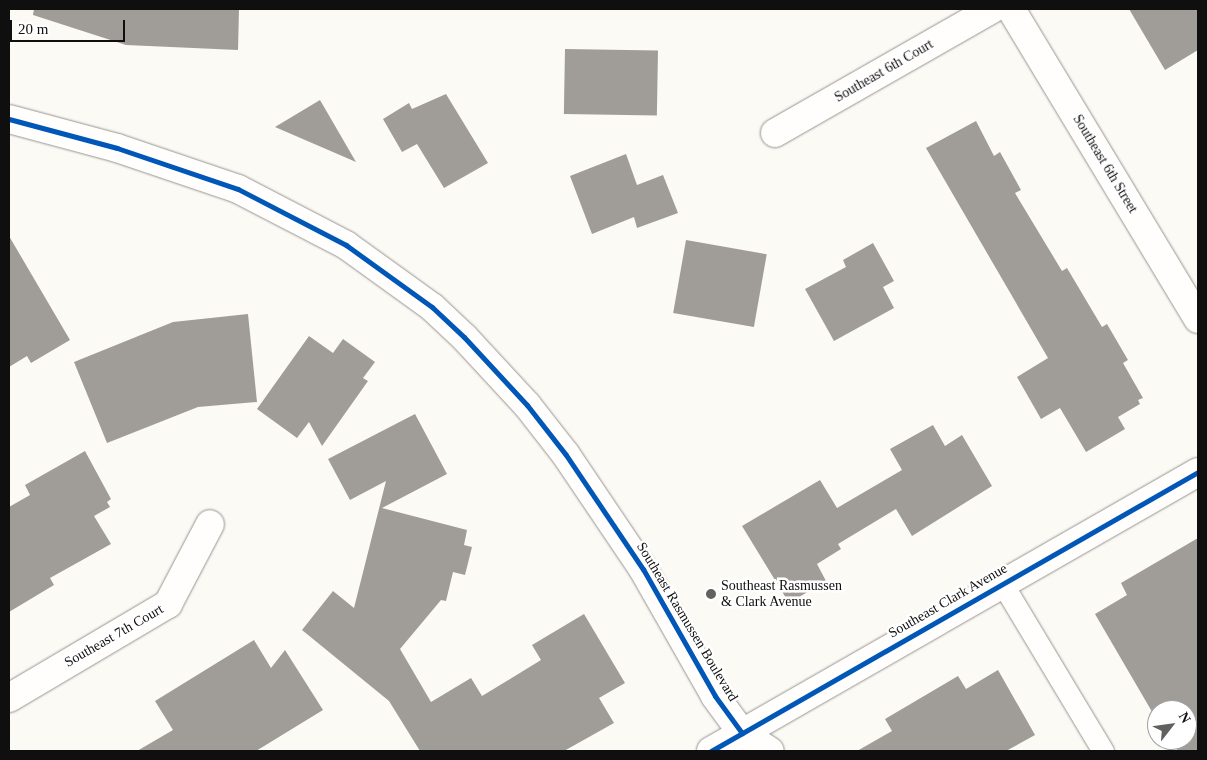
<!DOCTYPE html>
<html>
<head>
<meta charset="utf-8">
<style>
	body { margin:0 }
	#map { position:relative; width:1207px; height:760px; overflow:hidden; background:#fcfaf4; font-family:Georgia,serif }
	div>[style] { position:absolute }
	.building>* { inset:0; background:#a09d99; transform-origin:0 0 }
	.roads { filter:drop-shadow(0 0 1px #969592) drop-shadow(0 0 1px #969592) }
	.service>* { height:21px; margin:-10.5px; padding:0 10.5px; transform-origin:10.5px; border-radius:10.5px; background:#fffefd }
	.minor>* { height:28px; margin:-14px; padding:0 14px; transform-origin:14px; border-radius:14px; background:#fffefd }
	.tertiary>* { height:28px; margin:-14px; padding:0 14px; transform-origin:14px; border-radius:14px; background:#fffefd }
	.cycleway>* { height:5px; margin:-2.5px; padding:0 2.5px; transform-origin:2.5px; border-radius:2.5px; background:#0057b8 }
	.dots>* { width:14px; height:14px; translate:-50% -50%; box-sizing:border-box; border:2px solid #fff; border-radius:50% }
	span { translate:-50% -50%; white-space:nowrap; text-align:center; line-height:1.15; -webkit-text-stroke:5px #fff; paint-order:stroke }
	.street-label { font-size:14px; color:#0f0f0f }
	.poi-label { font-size:14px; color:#0f0f0f }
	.left { translate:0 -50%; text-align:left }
	.frame { position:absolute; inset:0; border:10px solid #0f0f0f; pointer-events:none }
	.north { position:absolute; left:1147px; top:700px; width:50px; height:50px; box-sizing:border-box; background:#fff; border:1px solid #9f9f9f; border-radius:50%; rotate:60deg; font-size:14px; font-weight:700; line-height:20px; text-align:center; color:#0f0f0f }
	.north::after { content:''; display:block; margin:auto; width:18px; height:22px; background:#62615f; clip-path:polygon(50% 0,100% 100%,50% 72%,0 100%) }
	.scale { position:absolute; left:10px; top:20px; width:115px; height:22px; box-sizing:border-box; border:2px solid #0f0f0f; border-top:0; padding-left:6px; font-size:15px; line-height:18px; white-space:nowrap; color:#0f0f0f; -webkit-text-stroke:4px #fff; paint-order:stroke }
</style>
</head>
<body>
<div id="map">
	<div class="building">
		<div style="clip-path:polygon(34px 9px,239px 9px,238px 50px,126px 45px,33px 15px)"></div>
		<div style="clip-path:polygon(1129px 9px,1198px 9px,1198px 50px,1165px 70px)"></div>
		<div style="left:565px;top:49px;width:93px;height:65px;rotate:1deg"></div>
		<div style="clip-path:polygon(446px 94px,488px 163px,444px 188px,417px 144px,402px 152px,383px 119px,409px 103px,412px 109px)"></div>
		<div style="clip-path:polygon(320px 100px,356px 162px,275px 127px)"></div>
		<div style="clip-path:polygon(976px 121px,994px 156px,1000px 152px,1021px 190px,1015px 193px,1062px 271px,1067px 268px,1102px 327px,1107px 324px,1128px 360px,1123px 363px,1143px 398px,1138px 400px,1140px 404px,1118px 417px,1125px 429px,1086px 452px,1060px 408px,1041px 419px,1017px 377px,1048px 358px,926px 148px)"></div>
		<div style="clip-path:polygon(626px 154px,637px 185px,663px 175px,678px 213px,637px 228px,634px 217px,592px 234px,570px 176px)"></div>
		<div style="clip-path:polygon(9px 236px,70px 340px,31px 363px,27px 356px,9px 367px)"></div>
		<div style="left:686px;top:240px;width:82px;height:74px;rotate:10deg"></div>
		<div style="clip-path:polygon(873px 243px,894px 281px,883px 287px,894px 308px,834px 341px,805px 289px,846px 267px,843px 260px)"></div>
		<div style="clip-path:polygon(248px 314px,257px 402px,198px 407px,107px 443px,74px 362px,173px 322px)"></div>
		<div style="clip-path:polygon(309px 336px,333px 353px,343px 339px,375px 362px,363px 378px,368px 381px,322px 446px,309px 422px,297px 438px,257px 409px)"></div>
		<div style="clip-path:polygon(415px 414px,447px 474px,382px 508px,467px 530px,464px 545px,472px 547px,465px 575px,453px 572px,446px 601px,441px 600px,400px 649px,431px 702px,471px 678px,482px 696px,541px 660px,532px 645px,584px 614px,625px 683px,599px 698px,614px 723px,564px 751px,420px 751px,389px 701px,302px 630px,333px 591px,354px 608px,386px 481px,350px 500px,328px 459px)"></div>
		<div style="clip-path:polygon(933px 425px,945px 446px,962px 435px,992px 486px,912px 536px,896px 509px,838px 544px,841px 549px,817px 564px,826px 581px,789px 603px,742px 526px,820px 480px,837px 508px,902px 470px,890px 449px)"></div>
		<div style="clip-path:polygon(85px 451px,111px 499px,107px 502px,110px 507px,94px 516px,111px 544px,50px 578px,54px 585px,9px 612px,9px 507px,30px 495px,25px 485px)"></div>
		<div style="clip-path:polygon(1198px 538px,1198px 751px,1178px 751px,1171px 740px,1187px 740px,1187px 710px,1157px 710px,1157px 716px,1151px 710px,1095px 614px,1127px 595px,1121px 583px)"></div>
		<div style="clip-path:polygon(254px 640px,271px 668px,285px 650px,323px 710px,256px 751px,137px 751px,173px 730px,155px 701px)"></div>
		<div style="clip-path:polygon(998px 670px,1035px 735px,1006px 751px,857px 751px,892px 731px,885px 719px,958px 676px,966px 689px)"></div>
	</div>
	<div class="roads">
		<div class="service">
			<div style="left:1002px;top:583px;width:196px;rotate:59deg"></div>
		</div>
		<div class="minor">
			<div style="left:1011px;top:9px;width:362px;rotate:58.9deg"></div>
			<div style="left:775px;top:133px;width:250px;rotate:-29.7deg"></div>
			<div style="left:9px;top:698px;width:185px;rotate:-30.6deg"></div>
			<div style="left:168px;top:604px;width:90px;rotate:-62.3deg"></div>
			<div style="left:711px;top:751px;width:561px;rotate:-29.81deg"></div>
		</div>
		<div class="tertiary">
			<div style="left:9px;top:119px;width:112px;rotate:15deg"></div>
			<div style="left:117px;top:148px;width:128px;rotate:18.7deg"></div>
			<div style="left:238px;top:189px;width:122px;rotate:27.4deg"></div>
			<div style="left:346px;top:245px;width:106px;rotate:35.8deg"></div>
			<div style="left:432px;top:307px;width:44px;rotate:43.2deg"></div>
			<div style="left:464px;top:337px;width:93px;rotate:47.2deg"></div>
			<div style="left:527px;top:405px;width:63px;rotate:52deg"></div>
			<div style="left:566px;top:455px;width:138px;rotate:56deg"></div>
			<div style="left:643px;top:569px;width:146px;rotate:60.4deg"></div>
			<div style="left:715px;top:696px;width:46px;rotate:53.9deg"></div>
			<div style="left:742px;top:733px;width:33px;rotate:33deg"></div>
		</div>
	</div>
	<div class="cycleway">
		<div style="left:9px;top:119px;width:112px;rotate:15deg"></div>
		<div style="left:117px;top:148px;width:128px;rotate:18.7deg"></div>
		<div style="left:238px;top:189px;width:122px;rotate:27.4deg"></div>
		<div style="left:346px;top:245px;width:106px;rotate:35.8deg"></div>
		<div style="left:432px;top:307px;width:44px;rotate:43.2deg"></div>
		<div style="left:464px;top:337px;width:93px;rotate:47.2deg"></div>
		<div style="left:527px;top:405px;width:63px;rotate:52deg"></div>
		<div style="left:566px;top:455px;width:138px;rotate:56deg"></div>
		<div style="left:643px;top:569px;width:146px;rotate:60.4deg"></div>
		<div style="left:715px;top:696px;width:46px;rotate:53.9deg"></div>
		<div style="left:711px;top:751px;width:561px;rotate:-29.81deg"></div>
	</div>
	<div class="dots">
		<div style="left:711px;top:594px;background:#62615f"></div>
	</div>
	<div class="street-label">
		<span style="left:884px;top:71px;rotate:-30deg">Southeast 6th Court</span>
		<span style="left:1105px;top:164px;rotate:59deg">Southeast 6th Street</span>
		<span style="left:948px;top:601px;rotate:-30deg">Southeast Clark Avenue</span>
		<span style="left:687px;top:622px;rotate:59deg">Southeast Rasmussen Boulevard</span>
		<span style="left:114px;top:636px;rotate:-30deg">Southeast 7th Court</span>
	</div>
	<div class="poi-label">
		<span class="left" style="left:721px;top:594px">Southeast Rasmussen<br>&amp; Clark Avenue</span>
	</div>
	<div class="frame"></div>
	<div class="north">N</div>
	<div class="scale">20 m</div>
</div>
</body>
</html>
